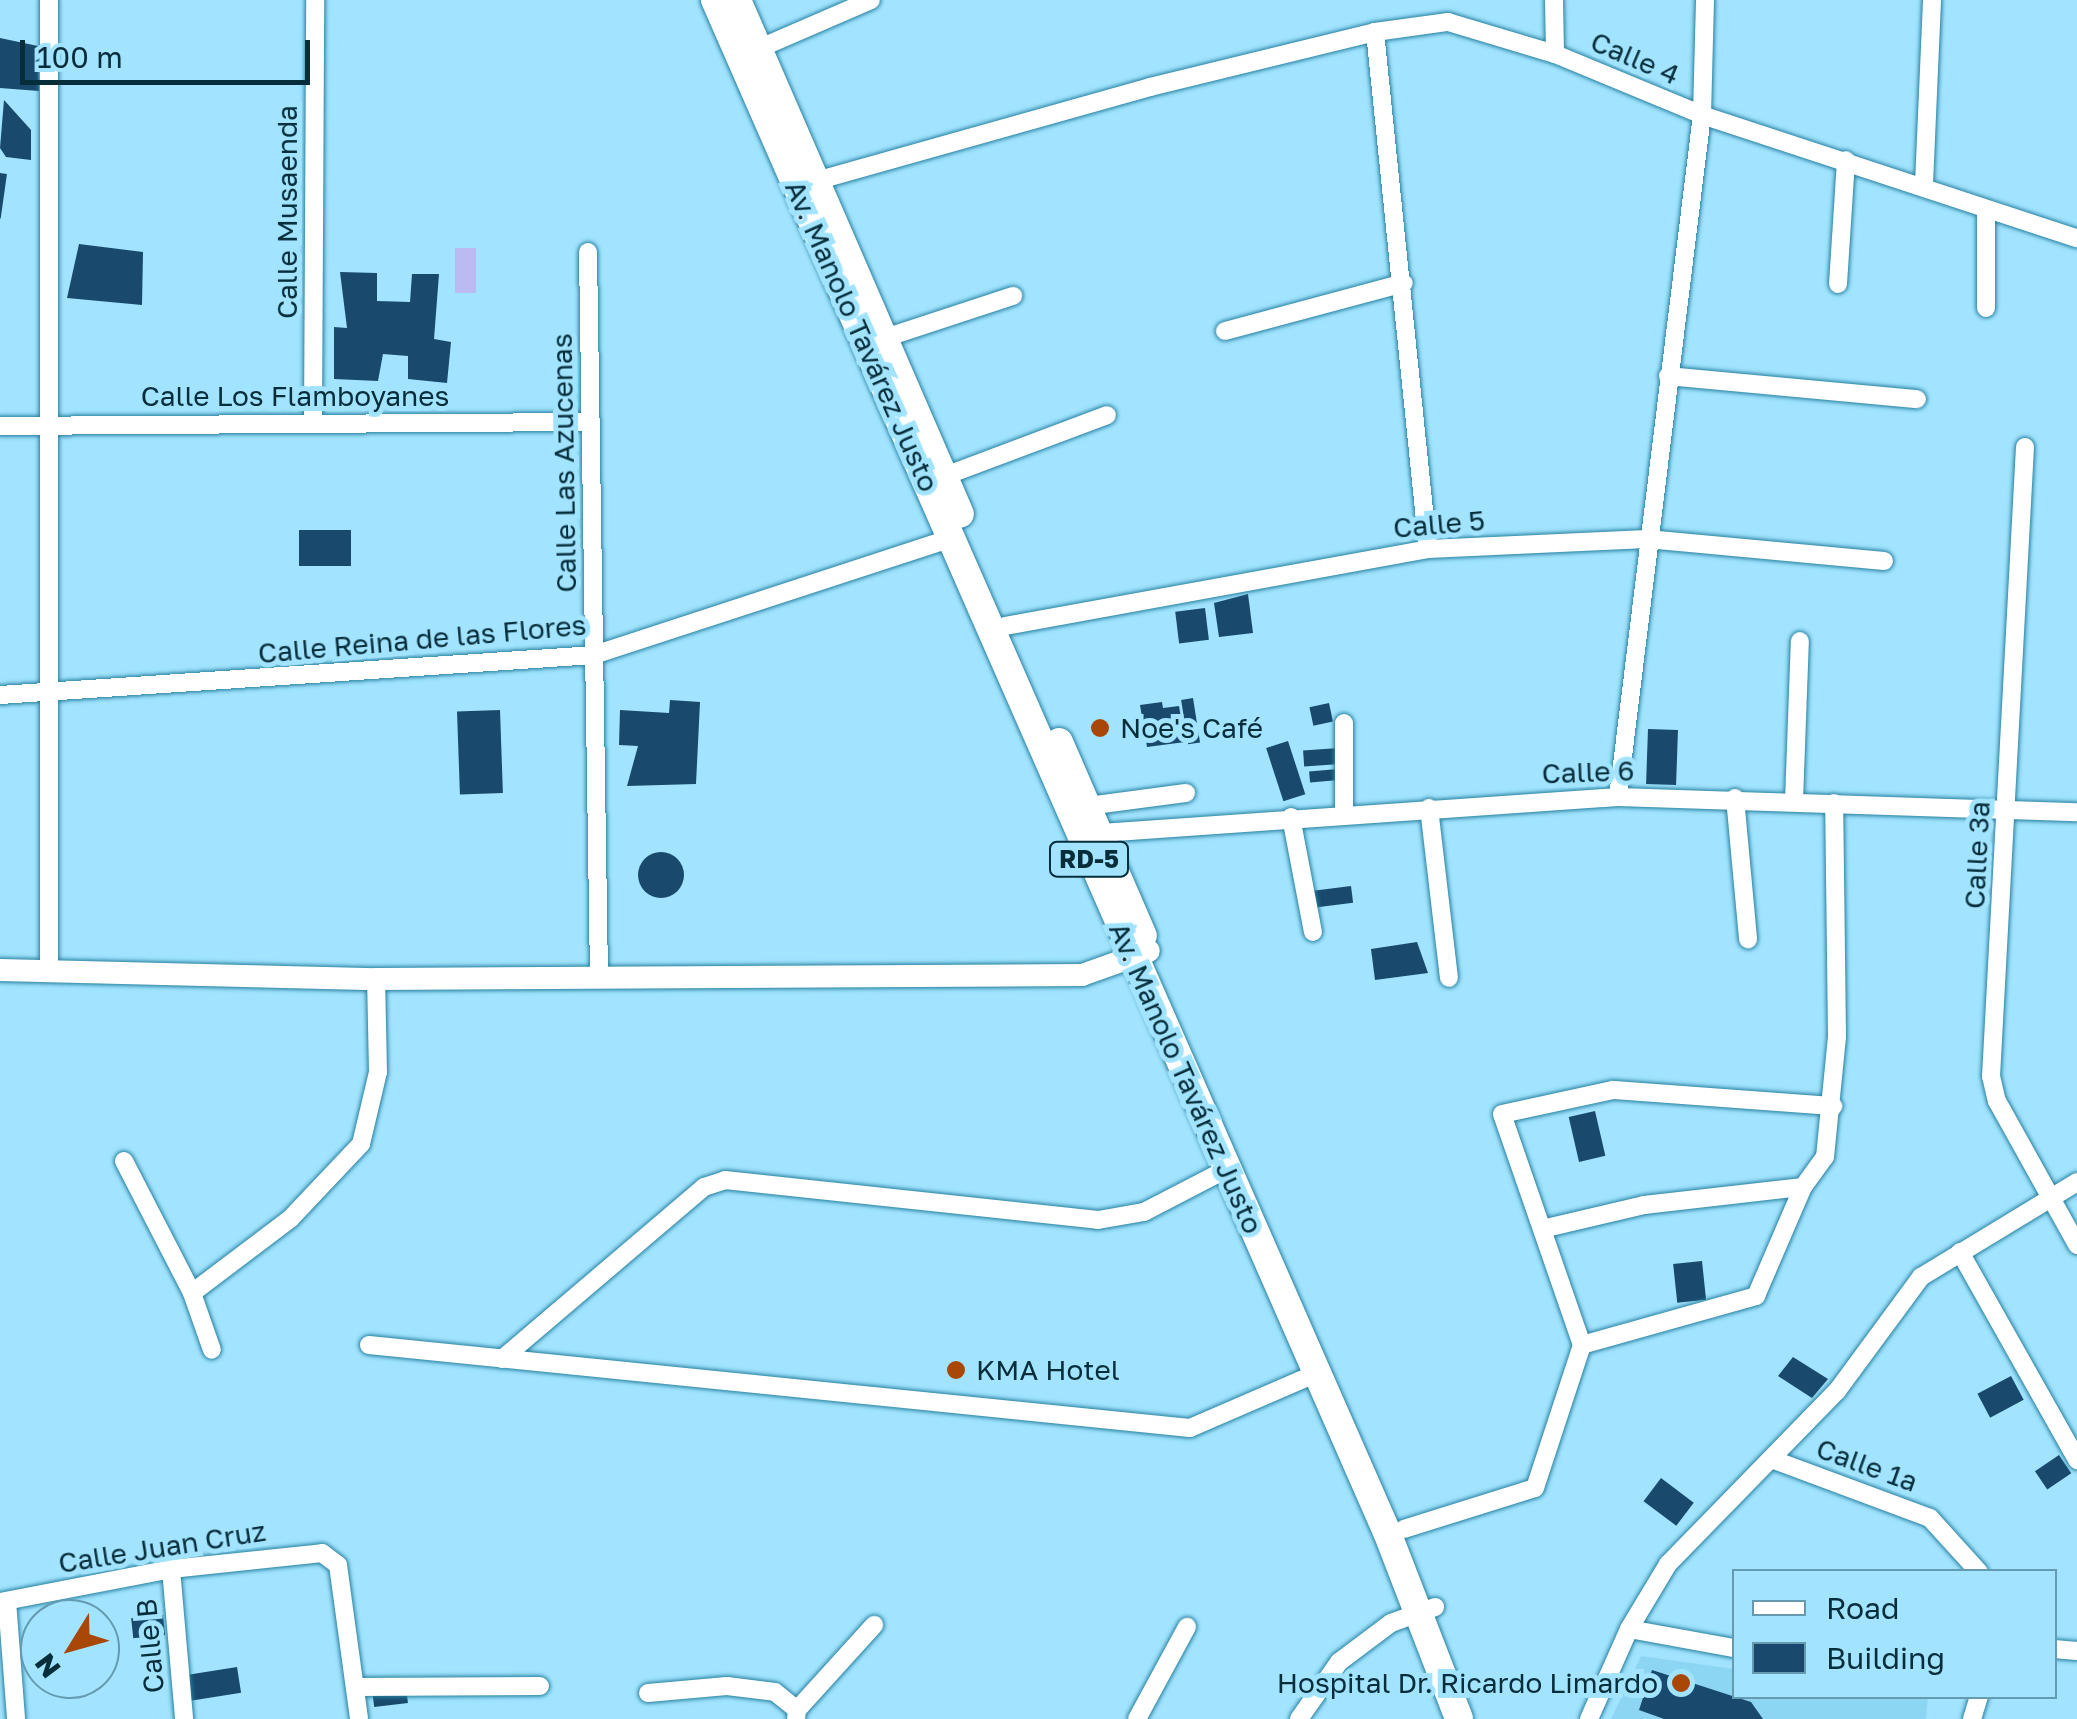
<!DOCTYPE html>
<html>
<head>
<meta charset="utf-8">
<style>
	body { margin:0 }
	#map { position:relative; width:2077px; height:1719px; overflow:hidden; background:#a2e4ff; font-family:"Golos Text",sans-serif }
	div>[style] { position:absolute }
	.built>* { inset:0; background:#8dd6f3 }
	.water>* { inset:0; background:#bbbaf3; transform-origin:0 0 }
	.building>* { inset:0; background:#19496d; transform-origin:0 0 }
	.round { border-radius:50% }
	.roads { filter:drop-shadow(0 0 2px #2681a0) drop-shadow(0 0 2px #2681a0) }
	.minor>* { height:18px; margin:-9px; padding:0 9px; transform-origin:9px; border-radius:9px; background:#fff }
	.tertiary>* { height:22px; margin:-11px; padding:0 11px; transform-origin:11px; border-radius:11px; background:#fff }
	.primary>* { height:28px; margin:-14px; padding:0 14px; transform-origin:14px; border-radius:14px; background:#fff }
	.dots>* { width:28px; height:28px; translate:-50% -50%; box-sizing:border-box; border:5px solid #a2e4ff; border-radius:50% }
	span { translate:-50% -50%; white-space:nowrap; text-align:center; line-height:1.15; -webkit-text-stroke:10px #a2e4ff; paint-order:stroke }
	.shield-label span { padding:2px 8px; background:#a2e4ff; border:2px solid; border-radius:8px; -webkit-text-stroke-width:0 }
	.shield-label { font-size:25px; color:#062d3a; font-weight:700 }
	.street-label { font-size:28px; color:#062d3a }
	.poi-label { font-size:28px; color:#062d3a }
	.left { translate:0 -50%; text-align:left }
	.right { translate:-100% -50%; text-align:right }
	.legend { position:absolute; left:1732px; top:1569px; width:325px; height:130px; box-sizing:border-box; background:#a2e4ff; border:2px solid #649bb0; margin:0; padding:12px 18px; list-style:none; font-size:30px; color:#062d3a }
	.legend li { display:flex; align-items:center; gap:20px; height:50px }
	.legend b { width:50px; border:2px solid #649bb0 }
	.north { position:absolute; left:20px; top:1599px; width:100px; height:100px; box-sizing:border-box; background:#a2e4ff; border:2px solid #649bb0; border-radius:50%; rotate:233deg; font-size:28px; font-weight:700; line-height:40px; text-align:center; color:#062d3a }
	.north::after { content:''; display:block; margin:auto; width:35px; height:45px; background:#a94707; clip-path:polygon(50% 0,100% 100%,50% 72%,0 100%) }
	.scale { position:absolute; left:20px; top:40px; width:290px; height:45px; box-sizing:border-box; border:5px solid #062d3a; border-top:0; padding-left:12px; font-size:30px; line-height:35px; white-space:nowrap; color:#062d3a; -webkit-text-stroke:8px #a2e4ff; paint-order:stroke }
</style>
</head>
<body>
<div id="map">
	<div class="built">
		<div style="clip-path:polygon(1641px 1656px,1734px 1669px,1734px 1696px,1928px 1697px,1926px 1719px,1611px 1719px)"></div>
	</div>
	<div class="water">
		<div style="left:455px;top:248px;width:21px;height:45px"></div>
	</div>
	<div class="building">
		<div style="clip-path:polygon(0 38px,38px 46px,39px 91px,0 88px)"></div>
		<div style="clip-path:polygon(4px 100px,31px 130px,31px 160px,6px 157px,0 148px)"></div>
		<div style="left:0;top:173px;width:7px;height:45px;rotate:8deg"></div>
		<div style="clip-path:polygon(79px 244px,143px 252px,142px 305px,67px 298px)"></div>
		<div style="clip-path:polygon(340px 272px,377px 273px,377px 301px,410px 302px,412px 274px,439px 274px,434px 339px,451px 342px,447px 383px,408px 379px,408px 356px,383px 354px,378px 381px,334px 379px,334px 327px,347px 328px)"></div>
		<div style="left:351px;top:530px;width:36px;height:52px;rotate:90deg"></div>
		<div style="clip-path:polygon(1248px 594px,1253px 633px,1219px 637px,1214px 603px)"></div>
		<div style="left:1205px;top:608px;width:32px;height:30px;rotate:83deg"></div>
		<div style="left:1193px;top:698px;width:45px;height:12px;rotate:81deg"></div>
		<div style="clip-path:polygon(670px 700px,700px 702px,696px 784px,627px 786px,638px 746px,619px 745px,620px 710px,669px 713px)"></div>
		<div style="clip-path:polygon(1162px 702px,1163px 708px,1179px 706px,1185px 742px,1147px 747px,1140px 705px)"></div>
		<div style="left:1329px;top:703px;width:19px;height:20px;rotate:78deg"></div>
		<div style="left:500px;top:710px;width:83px;height:43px;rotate:88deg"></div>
		<div style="left:1648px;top:729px;width:30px;height:55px;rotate:2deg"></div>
		<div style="left:1288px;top:741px;width:56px;height:23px;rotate:72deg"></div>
		<div style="left:1339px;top:748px;width:16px;height:36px;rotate:86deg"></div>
		<div style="left:1338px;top:769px;width:11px;height:29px;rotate:85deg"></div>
		<div class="round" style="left:638px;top:852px;width:46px;height:46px"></div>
		<div style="left:1351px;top:886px;width:17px;height:38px;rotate:83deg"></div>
		<div style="clip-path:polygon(1417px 942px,1428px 973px,1375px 980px,1371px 949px)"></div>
		<div style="left:1595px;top:1111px;width:46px;height:27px;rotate:77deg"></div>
		<div style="left:1702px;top:1261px;width:39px;height:29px;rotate:84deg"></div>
		<div style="clip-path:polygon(1793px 1357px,1828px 1379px,1812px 1398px,1778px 1376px)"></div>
		<div style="left:2011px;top:1376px;width:27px;height:38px;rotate:62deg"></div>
		<div style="left:2059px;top:1455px;width:22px;height:29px;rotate:56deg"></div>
		<div style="left:1661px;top:1478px;width:41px;height:29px;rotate:37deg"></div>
		<div style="left:163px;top:1615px;width:20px;height:32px;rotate:84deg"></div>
		<div style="left:237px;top:1667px;width:26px;height:51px;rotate:81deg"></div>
		<div style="clip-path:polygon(1652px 1670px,1751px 1702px,1763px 1719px,1664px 1719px,1639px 1710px)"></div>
		<div style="left:406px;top:1687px;width:16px;height:34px;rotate:83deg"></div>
	</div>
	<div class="roads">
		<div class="minor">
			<div style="left:1554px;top:0;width:54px;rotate:88.9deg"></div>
			<div style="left:1375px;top:32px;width:520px;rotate:84.15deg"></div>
			<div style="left:758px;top:49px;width:123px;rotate:-23.4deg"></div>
			<div style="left:816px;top:181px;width:347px;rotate:-15.7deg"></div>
			<div style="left:1150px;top:87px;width:232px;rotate:-13.7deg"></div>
			<div style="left:1375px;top:32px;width:74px;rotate:-7.8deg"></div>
			<div style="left:1448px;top:22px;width:112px;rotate:16.7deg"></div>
			<div style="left:1555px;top:54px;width:159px;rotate:22.5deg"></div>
			<div style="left:1702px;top:115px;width:395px;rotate:18.2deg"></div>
			<div style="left:1924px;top:184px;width:184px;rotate:-87.5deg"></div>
			<div style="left:588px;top:252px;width:722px;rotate:89.13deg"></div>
			<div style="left:1838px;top:284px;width:124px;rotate:-86.3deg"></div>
			<div style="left:1986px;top:308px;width:97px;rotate:-90deg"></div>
			<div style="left:1225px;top:331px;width:185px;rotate:-15deg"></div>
			<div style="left:885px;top:338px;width:135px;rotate:-18.2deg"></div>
			<div style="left:1668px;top:376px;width:250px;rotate:5.3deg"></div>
			<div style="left:313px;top:424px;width:424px;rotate:-89.7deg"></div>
			<div style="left:0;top:426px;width:591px;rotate:-0.39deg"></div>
			<div style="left:2025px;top:447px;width:630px;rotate:93.09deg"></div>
			<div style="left:1991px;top:1076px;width:26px;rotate:77deg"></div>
			<div style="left:1997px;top:1101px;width:165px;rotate:60.9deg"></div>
			<div style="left:945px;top:476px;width:173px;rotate:-20.6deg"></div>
			<div style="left:1005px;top:626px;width:430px;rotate:-10.3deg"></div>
			<div style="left:1428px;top:549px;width:219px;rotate:-2.6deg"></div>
			<div style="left:1647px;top:539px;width:238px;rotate:5.3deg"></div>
			<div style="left:0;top:695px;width:595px;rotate:-3.85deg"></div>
			<div style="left:594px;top:655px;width:376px;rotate:-18.1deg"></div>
			<div style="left:1344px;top:723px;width:91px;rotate:90deg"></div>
			<div style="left:1618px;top:797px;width:687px;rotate:-82.98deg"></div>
			<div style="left:1702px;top:115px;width:115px;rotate:-88.5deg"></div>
			<div style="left:1735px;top:798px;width:142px;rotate:84.7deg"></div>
			<div style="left:1794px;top:801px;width:160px;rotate:-87.9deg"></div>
			<div style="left:1088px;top:806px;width:99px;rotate:-7.6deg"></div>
			<div style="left:1429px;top:808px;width:171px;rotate:83.3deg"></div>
			<div style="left:1291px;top:817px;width:117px;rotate:79.2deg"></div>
			<div style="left:1101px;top:833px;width:518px;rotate:-3.98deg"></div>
			<div style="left:1618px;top:797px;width:459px;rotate:1.9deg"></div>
			<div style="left:49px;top:970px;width:970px;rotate:-90deg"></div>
			<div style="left:124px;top:1161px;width:148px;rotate:62.7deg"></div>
			<div style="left:192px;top:1293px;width:60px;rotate:70.7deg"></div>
			<div style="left:1542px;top:1229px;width:105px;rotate:-13.2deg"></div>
			<div style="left:1644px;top:1205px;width:160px;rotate:-6.5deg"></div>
			<div style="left:1960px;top:1252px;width:239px;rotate:60.6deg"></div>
			<div style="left:192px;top:1293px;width:124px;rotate:-37.1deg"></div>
			<div style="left:291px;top:1218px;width:102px;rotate:-46.6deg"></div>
			<div style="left:361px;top:1144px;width:74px;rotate:-76.7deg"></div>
			<div style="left:378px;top:1072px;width:93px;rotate:-91.2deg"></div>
			<div style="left:369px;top:1345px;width:825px;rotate:5.77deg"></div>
			<div style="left:1190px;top:1428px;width:138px;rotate:-23.4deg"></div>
			<div style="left:1582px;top:1345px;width:181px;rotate:-15.7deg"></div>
			<div style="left:1756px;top:1296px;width:119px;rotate:-66.7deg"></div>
			<div style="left:1803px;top:1187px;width:37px;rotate:-54deg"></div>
			<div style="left:1825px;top:1157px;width:121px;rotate:-84.3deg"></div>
			<div style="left:1837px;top:1037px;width:234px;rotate:-90.7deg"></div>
			<div style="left:502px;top:1359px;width:265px;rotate:-40.4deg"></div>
			<div style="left:704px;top:1187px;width:22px;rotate:-18deg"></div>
			<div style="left:725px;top:1180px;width:375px;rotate:6.1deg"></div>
			<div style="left:1098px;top:1220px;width:47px;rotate:-9.9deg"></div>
			<div style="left:1144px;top:1212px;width:93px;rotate:-27.4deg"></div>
			<div style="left:1774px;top:1460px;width:166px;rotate:20.4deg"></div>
			<div style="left:1930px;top:1518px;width:73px;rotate:47.8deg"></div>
			<div style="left:1404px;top:1529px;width:137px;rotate:-17.4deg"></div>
			<div style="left:1535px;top:1488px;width:151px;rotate:-71.8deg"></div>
			<div style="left:1582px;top:1345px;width:244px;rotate:-109.1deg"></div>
			<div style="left:1502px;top:1114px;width:114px;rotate:-12.2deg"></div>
			<div style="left:1613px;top:1090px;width:221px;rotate:4.2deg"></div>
			<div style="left:171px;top:1569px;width:151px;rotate:85deg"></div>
			<div style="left:7px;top:1601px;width:118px;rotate:85.6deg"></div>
			<div style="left:0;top:1602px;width:174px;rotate:-10.9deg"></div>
			<div style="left:171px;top:1569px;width:152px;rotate:-6deg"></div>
			<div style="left:322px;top:1553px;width:20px;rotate:37deg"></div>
			<div style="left:338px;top:1565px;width:155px;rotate:82.2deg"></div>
			<div style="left:1629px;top:1629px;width:107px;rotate:10.3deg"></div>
			<div style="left:2054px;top:1649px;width:23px;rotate:5deg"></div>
			<div style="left:356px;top:1687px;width:184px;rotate:-0.3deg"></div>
			<div style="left:648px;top:1693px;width:79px;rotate:-5.1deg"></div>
			<div style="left:727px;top:1686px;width:48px;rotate:7.1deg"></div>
			<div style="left:775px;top:1692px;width:28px;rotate:39deg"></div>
			<div style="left:797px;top:1710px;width:9px;rotate:96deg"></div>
			<div style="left:797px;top:1710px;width:115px;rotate:-47.8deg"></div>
			<div style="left:1137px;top:1719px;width:105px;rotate:-61.5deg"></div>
			<div style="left:1299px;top:1719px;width:70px;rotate:-54.9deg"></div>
			<div style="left:1339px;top:1662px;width:65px;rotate:-36.9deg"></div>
			<div style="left:1391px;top:1623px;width:47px;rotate:-20deg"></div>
			<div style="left:1589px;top:1719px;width:98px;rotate:-66deg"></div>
			<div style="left:1629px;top:1629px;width:76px;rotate:-59deg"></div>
			<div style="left:1668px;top:1564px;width:242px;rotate:-45.7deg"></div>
			<div style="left:1837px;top:1391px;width:142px;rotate:-53.6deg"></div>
			<div style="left:1921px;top:1277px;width:183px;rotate:-31.3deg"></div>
			<div style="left:1972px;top:1719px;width:24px;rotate:-73deg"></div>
		</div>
		<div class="tertiary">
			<div style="left:0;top:970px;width:376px;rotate:1.4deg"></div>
			<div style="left:376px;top:979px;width:706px;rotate:-0.32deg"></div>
			<div style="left:1082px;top:975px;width:71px;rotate:-19.7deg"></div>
		</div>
		<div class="primary">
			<div style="left:715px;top:0;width:1673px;rotate:66.32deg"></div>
			<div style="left:1387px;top:1532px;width:200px;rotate:68.9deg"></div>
			<div style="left:737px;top:0;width:560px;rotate:66.55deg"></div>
			<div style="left:1059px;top:742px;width:211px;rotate:66.6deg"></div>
		</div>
	</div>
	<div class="dots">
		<div style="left:1100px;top:728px;background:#a94707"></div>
		<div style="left:956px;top:1370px;background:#a94707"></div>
		<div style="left:1681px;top:1683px;background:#a94707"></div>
	</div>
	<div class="shield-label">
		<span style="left:1089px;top:859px">RD-5</span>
	</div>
	<div class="street-label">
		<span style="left:1635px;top:58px;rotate:23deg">Calle 4</span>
		<span style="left:287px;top:212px;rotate:-90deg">Calle Musaenda</span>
		<span style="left:862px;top:336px;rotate:66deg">Av. Manolo Tavárez Justo</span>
		<span style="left:295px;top:396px">Calle Los Flamboyanes</span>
		<span style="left:564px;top:463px;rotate:-91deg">Calle Las Azucenas</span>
		<span style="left:1439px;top:524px;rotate:-5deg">Calle 5</span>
		<span style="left:422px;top:639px;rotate:-5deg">Calle Reina de las Flores</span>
		<span style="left:1588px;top:772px;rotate:-2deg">Calle 6</span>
		<span style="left:1977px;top:855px;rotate:-87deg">Calle 3ª</span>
		<span style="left:1186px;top:1078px;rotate:66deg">Av. Manolo Tavárez Justo</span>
		<span style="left:1867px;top:1465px;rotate:20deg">Calle 1ª</span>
		<span style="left:162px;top:1547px;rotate:-9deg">Calle Juan Cruz</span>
		<span style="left:150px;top:1646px;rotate:-95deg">Calle B</span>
	</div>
	<div class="poi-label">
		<span class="left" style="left:1120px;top:728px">Noe's Café</span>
		<span class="left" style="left:976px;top:1370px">KMA Hotel</span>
		<span class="right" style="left:1658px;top:1683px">Hospital Dr. Ricardo Limardo</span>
	</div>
	<ul class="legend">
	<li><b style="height:12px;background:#fff"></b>Road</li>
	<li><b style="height:28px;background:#19496d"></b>Building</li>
	</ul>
	<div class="north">N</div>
	<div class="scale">100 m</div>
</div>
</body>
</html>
